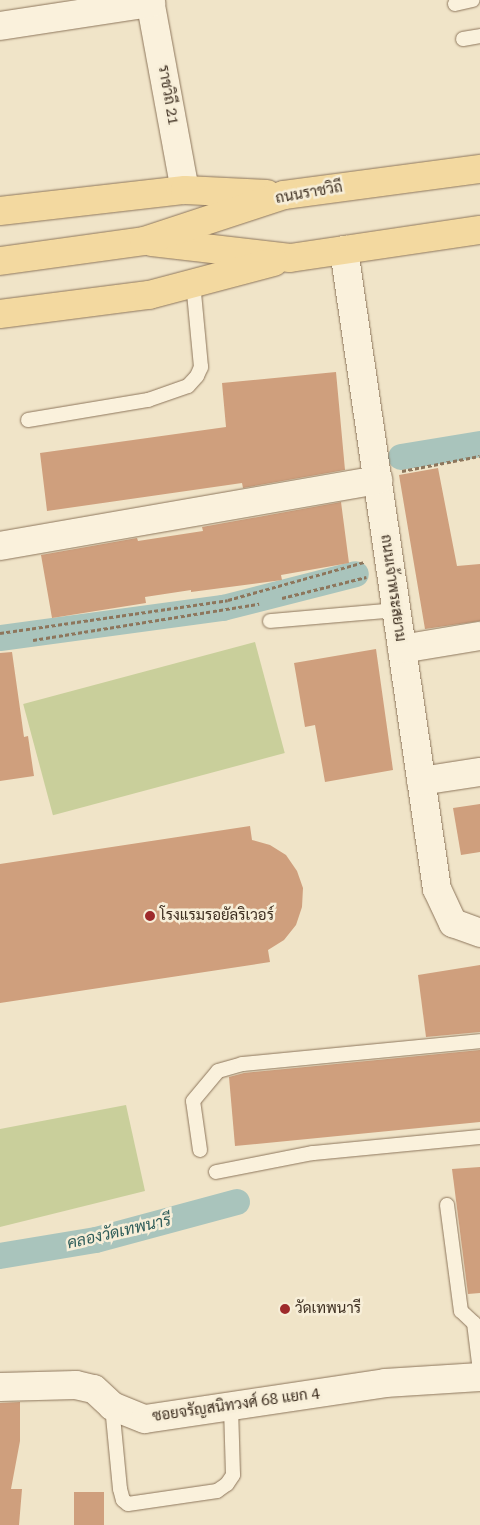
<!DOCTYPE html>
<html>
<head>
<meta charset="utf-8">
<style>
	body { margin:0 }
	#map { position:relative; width:480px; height:1525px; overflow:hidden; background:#f0e4c8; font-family:"Roboto Serif",Sarabun,serif }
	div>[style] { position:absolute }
	.green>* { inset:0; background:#c9cf9b; transform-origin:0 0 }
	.canal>* { height:26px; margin:-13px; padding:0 13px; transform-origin:13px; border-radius:13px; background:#a9c4bc }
	.building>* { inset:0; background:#cf9f7d; transform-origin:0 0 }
	.path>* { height:3px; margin-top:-1.5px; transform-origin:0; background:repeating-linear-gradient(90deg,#8d765c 0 4px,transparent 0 6.5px) }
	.roads { filter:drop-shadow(0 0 1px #8d765c) drop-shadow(0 0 1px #8d765c) }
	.lane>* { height:14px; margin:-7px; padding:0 7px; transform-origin:7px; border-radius:7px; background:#faf1dc }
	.street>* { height:28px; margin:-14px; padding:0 14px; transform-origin:14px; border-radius:14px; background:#faf1dc }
	.primary>* { height:28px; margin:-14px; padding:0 14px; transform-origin:14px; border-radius:14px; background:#f3d9a0 }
	.dots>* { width:14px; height:14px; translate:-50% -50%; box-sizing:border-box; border:2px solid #f7eed8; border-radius:50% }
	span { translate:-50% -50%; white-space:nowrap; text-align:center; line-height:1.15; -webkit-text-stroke:5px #f7eed8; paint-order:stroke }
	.street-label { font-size:15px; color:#3d2e20 }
	.poi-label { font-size:15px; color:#3d2e20 }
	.left { translate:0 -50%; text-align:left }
	.water-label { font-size:16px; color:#2f5d5a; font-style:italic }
</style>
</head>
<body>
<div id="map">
	<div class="green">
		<div style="left:255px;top:642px;width:115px;height:240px;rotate:75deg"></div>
		<div style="clip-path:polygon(126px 1105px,145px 1191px,0 1227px,0 1129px)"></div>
	</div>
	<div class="canal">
		<div style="left:401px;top:457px;width:80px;rotate:-9.3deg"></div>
		<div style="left:0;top:638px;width:225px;rotate:-7.7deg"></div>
		<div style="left:223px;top:608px;width:137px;rotate:-14.3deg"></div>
		<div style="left:0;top:1256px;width:97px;rotate:-9.5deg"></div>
		<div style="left:96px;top:1240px;width:146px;rotate:-15.1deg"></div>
	</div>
	<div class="building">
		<div style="clip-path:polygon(336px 372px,345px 470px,243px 488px,242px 483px,47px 511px,40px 453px,226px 427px,222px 383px)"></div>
		<div style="clip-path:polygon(438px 468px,457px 566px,480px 564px,480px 621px,425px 629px,399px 475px)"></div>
		<div style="clip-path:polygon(341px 502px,349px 563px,281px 575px,282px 580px,191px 592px,191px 590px,145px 597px,146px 603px,52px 618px,41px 555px,137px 538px,138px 541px,203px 531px,202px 527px)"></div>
		<div style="clip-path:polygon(376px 649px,393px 770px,325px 782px,315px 725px,305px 727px,294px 663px)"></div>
		<div style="clip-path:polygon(12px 652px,24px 737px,28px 736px,34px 776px,0 781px,0 653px)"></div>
		<div style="clip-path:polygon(480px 804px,480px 852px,461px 855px,453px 808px)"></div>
		<div style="clip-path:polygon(250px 826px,252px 840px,270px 845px,286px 855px,297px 871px,303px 888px,302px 907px,296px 925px,284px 940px,268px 950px,270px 962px,0 1003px,0 864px)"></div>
		<div style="clip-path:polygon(480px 965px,480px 1032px,426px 1037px,418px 975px)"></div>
		<div style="clip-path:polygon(480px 1050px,480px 1122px,235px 1146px,229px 1077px,244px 1073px)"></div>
		<div style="clip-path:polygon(480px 1167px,480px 1293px,468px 1294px,452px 1169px)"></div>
		<div style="clip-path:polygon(20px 1402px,20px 1441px,11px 1489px,22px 1489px,19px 1525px,0 1525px,0 1403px)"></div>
		<div style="left:104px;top:1492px;width:33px;height:30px;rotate:90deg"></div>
	</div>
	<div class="path">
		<div style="left:402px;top:471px;width:79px;rotate:-10.9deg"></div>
		<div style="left:282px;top:598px;width:87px;rotate:-14deg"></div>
		<div style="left:0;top:633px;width:230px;rotate:-8.2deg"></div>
		<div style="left:228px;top:600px;width:141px;rotate:-15.6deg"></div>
		<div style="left:33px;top:640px;width:229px;rotate:-9.1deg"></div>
	</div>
	<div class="roads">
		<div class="lane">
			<div style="left:455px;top:4px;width:18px;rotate:-13deg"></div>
			<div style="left:463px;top:39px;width:17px;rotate:-10deg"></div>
			<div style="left:28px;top:420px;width:122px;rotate:-9.5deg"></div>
			<div style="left:148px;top:400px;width:42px;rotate:-19.3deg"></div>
			<div style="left:188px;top:386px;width:13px;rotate:-48deg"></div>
			<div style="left:197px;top:376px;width:10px;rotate:-66deg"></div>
			<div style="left:201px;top:367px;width:84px;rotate:-95.4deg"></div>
			<div style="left:270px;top:621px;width:126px;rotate:-5deg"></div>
			<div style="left:200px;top:1150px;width:49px;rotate:-98.1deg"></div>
			<div style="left:193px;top:1101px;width:39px;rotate:-50deg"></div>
			<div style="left:218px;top:1071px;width:25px;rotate:-16deg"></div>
			<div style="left:242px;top:1064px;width:239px;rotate:-5.5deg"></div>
			<div style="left:216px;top:1172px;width:99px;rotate:-11.1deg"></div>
			<div style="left:313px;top:1153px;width:168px;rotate:-5.5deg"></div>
			<div style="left:447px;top:1205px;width:107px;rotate:82.5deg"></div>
			<div style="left:461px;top:1311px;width:18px;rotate:43deg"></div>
			<div style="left:474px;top:1323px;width:48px;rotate:82.9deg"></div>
			<div style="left:112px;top:1406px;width:83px;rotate:84.5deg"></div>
			<div style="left:120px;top:1489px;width:11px;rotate:75deg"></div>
			<div style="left:123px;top:1500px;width:6px;rotate:39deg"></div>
			<div style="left:128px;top:1504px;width:90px;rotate:-8.3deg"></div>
			<div style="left:217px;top:1491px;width:12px;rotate:-35deg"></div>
			<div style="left:227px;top:1484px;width:11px;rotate:-56deg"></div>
			<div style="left:233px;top:1475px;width:69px;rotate:-91.7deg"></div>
		</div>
		<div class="street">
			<div style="left:150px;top:0;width:193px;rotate:79.6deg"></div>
			<div style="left:0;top:26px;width:153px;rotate:-8.7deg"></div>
			<div style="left:344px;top:250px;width:646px;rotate:81.72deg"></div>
			<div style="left:437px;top:889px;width:38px;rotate:65deg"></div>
			<div style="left:453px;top:923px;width:29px;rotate:20deg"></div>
			<div style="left:0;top:546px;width:384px;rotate:-9.9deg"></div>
			<div style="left:402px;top:649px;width:79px;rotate:-9.5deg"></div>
			<div style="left:421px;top:781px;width:60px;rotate:-8.7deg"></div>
			<div style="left:0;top:1387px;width:76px;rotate:-1.5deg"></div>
			<div style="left:76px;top:1385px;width:18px;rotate:13deg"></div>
			<div style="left:94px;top:1389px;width:25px;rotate:43deg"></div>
			<div style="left:112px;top:1406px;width:35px;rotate:22deg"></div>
			<div style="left:145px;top:1419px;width:243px;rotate:-8.5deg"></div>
			<div style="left:385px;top:1383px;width:95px;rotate:-3.6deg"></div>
		</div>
		<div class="primary">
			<div style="left:0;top:211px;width:186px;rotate:-6.5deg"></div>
			<div style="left:185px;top:190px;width:82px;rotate:2.8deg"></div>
			<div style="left:152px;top:242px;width:139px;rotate:6.6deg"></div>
			<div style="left:290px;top:258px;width:192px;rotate:-8.4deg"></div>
			<div style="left:0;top:261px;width:145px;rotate:-7.9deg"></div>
			<div style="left:144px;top:241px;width:147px;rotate:-18.2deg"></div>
			<div style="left:284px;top:195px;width:198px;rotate:-7.6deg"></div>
			<div style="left:0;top:314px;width:150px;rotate:-7.3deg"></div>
			<div style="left:149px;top:295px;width:129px;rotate:-14.8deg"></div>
		</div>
	</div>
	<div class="dots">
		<div style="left:150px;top:916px;background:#9e2a2b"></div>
		<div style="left:285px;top:1309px;background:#9e2a2b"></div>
	</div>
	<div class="street-label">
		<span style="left:168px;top:95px;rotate:80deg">ราชวิถี 21</span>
		<span style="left:309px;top:193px;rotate:-10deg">ถนนราชวิถี</span>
		<span style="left:393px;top:588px;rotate:82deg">ถนนเจ้าพระสยาม</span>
		<span style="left:236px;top:1405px;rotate:-8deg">ซอยจรัญสนิทวงศ์ 68 แยก 4</span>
	</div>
	<div class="poi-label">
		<span class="left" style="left:160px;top:916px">โรงแรมรอยัลริเวอร์</span>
		<span class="left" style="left:295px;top:1309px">วัดเทพนารี</span>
	</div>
	<div class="water-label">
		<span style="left:119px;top:1232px;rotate:-13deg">คลองวัดเทพนารี</span>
	</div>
</div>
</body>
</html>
